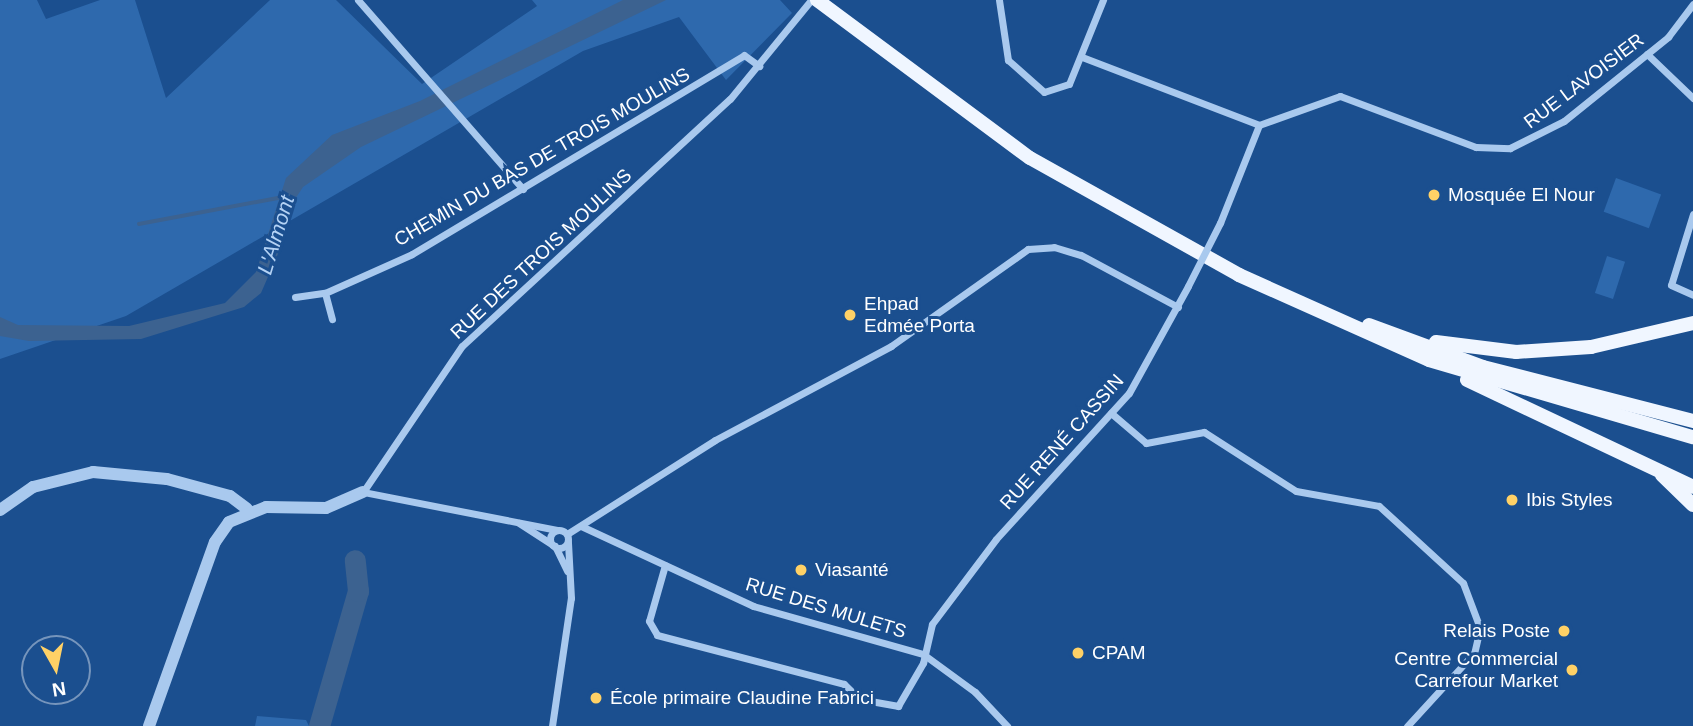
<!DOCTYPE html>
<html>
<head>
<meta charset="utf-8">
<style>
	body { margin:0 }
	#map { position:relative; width:1693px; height:726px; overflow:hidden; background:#1b4f8f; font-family:Arial,sans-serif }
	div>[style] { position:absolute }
	.green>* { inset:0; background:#2e69ad; transform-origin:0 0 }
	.water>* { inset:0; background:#3c6290 }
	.stream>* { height:3.5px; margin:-1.75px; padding:0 1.75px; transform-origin:1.75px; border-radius:1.75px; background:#3c6290 }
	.river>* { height:21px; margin:-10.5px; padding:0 10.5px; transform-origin:10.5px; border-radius:10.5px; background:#3c6290 }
	.minor>* { height:7px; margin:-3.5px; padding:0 3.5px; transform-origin:3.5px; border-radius:3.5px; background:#a9c9ee }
	.minor>.ring { margin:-3.5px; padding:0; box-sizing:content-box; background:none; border:7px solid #a9c9ee; border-radius:50% }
	.tertiary>* { height:12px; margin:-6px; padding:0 6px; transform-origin:6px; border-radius:6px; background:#a9c9ee }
	.primary>* { height:14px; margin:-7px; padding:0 7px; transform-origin:7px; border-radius:7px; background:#f0f6ff }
	.minor-bridge>* { height:7px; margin:-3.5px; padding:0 3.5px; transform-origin:3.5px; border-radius:3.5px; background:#a9c9ee }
	.dots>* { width:19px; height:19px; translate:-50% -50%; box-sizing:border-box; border:4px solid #1b4f8f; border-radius:50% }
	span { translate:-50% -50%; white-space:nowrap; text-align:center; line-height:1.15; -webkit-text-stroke:6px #1b4f8f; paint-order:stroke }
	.street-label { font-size:19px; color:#fff }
	.poi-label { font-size:19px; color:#fff }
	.left { translate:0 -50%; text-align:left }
	.right { translate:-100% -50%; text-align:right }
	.water-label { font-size:21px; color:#b5d3f5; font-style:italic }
	.north { position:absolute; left:21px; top:635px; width:70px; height:70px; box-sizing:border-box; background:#1b4f8f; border:2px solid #7695bc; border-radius:50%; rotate:171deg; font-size:19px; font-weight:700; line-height:28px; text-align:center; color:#fff }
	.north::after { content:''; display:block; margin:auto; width:24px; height:32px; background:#ffd166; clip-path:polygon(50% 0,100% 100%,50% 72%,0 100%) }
</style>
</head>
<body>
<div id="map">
	<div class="green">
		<div style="clip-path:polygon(0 0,37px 0,46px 19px,100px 0,135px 0,166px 98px,270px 0,336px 0,422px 84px,537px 6px,532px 0,780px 0,792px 13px,726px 80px,679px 17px,583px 51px,126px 316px,0 359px)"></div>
		<div style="left:1616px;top:178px;width:48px;height:36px;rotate:20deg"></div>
		<div style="left:1607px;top:256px;width:19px;height:39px;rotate:18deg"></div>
		<div style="clip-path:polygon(257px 716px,306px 720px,309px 726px,255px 726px)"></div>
	</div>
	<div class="water">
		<div style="clip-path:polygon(623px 0,666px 0,361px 147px,303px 187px,286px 213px,281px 247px,261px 293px,244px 307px,141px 339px,29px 341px,0 336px,0 317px,18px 325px,129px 326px,225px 303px,256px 272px,286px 178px,332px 135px,420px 101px)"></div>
	</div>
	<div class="stream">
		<div style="left:139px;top:224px;width:141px;rotate:-10.6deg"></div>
	</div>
	<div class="river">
		<div style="left:319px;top:726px;width:141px;rotate:-73.9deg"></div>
		<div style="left:358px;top:591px;width:31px;rotate:-96deg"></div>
	</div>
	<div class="minor">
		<div style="left:358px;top:0;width:251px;rotate:48.9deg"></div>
		<div style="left:999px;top:0;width:61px;rotate:81.5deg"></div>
		<div style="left:1008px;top:60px;width:48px;rotate:41.6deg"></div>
		<div style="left:1044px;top:92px;width:26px;rotate:-18deg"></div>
		<div style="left:1069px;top:84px;width:91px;rotate:-68deg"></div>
		<div style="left:1647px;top:54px;width:64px;rotate:43.7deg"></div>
		<div style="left:1082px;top:57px;width:190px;rotate:21deg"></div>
		<div style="left:1259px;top:125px;width:86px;rotate:-19.7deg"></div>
		<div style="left:1340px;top:96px;width:145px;rotate:20.6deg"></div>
		<div style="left:1476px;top:147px;width:34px;rotate:2deg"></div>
		<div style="left:1510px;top:148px;width:60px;rotate:-26.6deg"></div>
		<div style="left:1564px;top:121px;width:134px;rotate:-38.9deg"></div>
		<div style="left:1668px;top:37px;width:41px;rotate:-52.9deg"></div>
		<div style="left:1693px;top:214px;width:74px;rotate:107.2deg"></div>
		<div style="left:1671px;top:285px;width:24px;rotate:24deg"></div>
		<div style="left:1220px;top:223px;width:105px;rotate:-68.3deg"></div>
		<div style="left:325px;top:293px;width:27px;rotate:75deg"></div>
		<div style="left:295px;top:297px;width:30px;rotate:-8deg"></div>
		<div style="left:325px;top:293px;width:95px;rotate:-24.1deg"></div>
		<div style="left:412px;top:254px;width:387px;rotate:-30.9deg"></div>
		<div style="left:744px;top:55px;width:19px;rotate:36deg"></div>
		<div style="left:1111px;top:413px;width:46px;rotate:40.6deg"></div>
		<div style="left:1146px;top:443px;width:59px;rotate:-10.7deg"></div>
		<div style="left:1204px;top:432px;width:109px;rotate:32.7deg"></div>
		<div style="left:1296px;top:491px;width:84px;rotate:10.2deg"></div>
		<div style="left:1379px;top:506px;width:114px;rotate:42.5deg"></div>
		<div style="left:1463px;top:583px;width:48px;rotate:69.3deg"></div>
		<div style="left:1480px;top:628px;width:26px;rotate:103deg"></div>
		<div style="left:1474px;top:653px;width:99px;rotate:132.5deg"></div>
		<div style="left:519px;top:523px;width:40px;rotate:32.9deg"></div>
		<div style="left:581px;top:526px;width:190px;rotate:24.9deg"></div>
		<div style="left:753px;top:606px;width:177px;rotate:15.8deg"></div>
		<div style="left:923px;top:654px;width:64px;rotate:36.2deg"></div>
		<div style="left:975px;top:692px;width:47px;rotate:46.7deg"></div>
		<div style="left:557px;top:530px;width:198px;rotate:-168.9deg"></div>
		<div style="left:363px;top:492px;width:176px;rotate:-55.9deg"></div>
		<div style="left:462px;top:346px;width:364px;rotate:-42.7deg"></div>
		<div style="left:730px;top:99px;width:128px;rotate:-50.7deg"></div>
		<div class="ring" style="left:550px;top:530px;width:11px;height:11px"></div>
		<div style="left:567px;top:534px;width:175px;rotate:-32.4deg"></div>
		<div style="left:715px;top:440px;width:200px;rotate:-28.1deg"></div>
		<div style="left:891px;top:346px;width:168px;rotate:-35.3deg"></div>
		<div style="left:1028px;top:249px;width:26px;rotate:-4deg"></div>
		<div style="left:1054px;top:247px;width:28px;rotate:17deg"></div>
		<div style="left:1081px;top:255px;width:110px;rotate:28.2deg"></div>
		<div style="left:555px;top:546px;width:28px;rotate:64deg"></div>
		<div style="left:665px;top:565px;width:58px;rotate:105.9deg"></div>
		<div style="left:649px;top:621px;width:16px;rotate:60deg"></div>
		<div style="left:657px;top:635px;width:193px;rotate:14.7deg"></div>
		<div style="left:844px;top:684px;width:21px;rotate:45deg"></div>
		<div style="left:859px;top:699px;width:40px;rotate:10deg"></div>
		<div style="left:898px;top:706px;width:50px;rotate:-59.8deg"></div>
		<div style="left:923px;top:663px;width:40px;rotate:-77deg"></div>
		<div style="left:932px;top:624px;width:106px;rotate:-53deg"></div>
		<div style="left:996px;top:539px;width:197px;rotate:-47.7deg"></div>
		<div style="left:1129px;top:393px;width:122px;rotate:-61.1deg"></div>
		<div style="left:552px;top:726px;width:129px;rotate:-81.6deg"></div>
		<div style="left:571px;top:598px;width:56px;rotate:-93.1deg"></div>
	</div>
	<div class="tertiary">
		<div style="left:0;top:510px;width:40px;rotate:-34.9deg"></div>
		<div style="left:33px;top:487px;width:62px;rotate:-14deg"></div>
		<div style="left:93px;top:472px;width:74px;rotate:5.4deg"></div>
		<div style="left:167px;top:479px;width:65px;rotate:15.1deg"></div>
		<div style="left:230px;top:496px;width:21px;rotate:37deg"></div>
		<div style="left:149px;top:726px;width:195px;rotate:-70.3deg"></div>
		<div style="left:215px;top:542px;width:24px;rotate:-55deg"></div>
		<div style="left:229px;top:522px;width:40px;rotate:-22deg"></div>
		<div style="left:266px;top:507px;width:60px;rotate:1deg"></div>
		<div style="left:326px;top:508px;width:40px;rotate:-23.4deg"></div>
	</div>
	<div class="primary">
		<div style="left:817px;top:0;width:265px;rotate:36.6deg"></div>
		<div style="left:1030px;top:158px;width:240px;rotate:29.2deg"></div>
		<div style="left:1239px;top:275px;width:208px;rotate:24.1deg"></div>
		<div style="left:1429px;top:360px;width:275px;rotate:16.3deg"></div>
		<div style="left:1369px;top:325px;width:121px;rotate:20.2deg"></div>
		<div style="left:1483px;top:367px;width:217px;rotate:14.4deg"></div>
		<div style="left:1436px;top:342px;width:81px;rotate:7.1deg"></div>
		<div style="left:1516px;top:352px;width:75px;rotate:-3.8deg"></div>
		<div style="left:1591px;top:347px;width:105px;rotate:-13.2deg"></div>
		<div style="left:1467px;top:380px;width:250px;rotate:25.3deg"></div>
		<div style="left:1662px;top:475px;width:43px;rotate:44.1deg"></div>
	</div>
	<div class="minor-bridge">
		<div style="left:1188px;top:286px;width:71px;rotate:-63.1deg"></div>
	</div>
	<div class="dots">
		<div style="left:1434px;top:195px;background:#ffd166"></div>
		<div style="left:850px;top:315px;background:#ffd166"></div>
		<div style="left:1512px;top:500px;background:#ffd166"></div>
		<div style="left:801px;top:570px;background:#ffd166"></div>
		<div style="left:1564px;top:631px;background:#ffd166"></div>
		<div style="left:1078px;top:653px;background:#ffd166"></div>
		<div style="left:1572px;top:670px;background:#ffd166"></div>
		<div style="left:596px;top:698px;background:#ffd166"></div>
	</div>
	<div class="street-label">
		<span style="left:1584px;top:81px;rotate:-37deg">RUE LAVOISIER</span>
		<span style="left:542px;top:157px;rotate:-30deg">CHEMIN DU BAS DE TROIS MOULINS</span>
		<span style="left:541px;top:254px;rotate:-43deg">RUE DES TROIS MOULINS</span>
		<span style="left:1062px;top:442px;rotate:-48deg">RUE RENÉ CASSIN</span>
		<span style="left:826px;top:608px;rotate:17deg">RUE DES MULETS</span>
	</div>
	<div class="poi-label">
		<span class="left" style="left:1448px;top:195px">Mosquée El Nour</span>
		<span class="left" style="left:864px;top:315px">Ehpad<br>Edmée Porta</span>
		<span class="left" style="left:1526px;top:500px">Ibis Styles</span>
		<span class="left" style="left:815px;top:570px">Viasanté</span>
		<span class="right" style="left:1550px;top:631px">Relais Poste</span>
		<span class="left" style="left:1092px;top:653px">CPAM</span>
		<span class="right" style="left:1558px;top:670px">Centre Commercial<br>Carrefour Market</span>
		<span class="left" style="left:610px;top:698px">École primaire Claudine Fabrici</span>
	</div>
	<div class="water-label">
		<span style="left:276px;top:235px;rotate:-73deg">L'Almont</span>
	</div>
	<div class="north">N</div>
</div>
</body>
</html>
